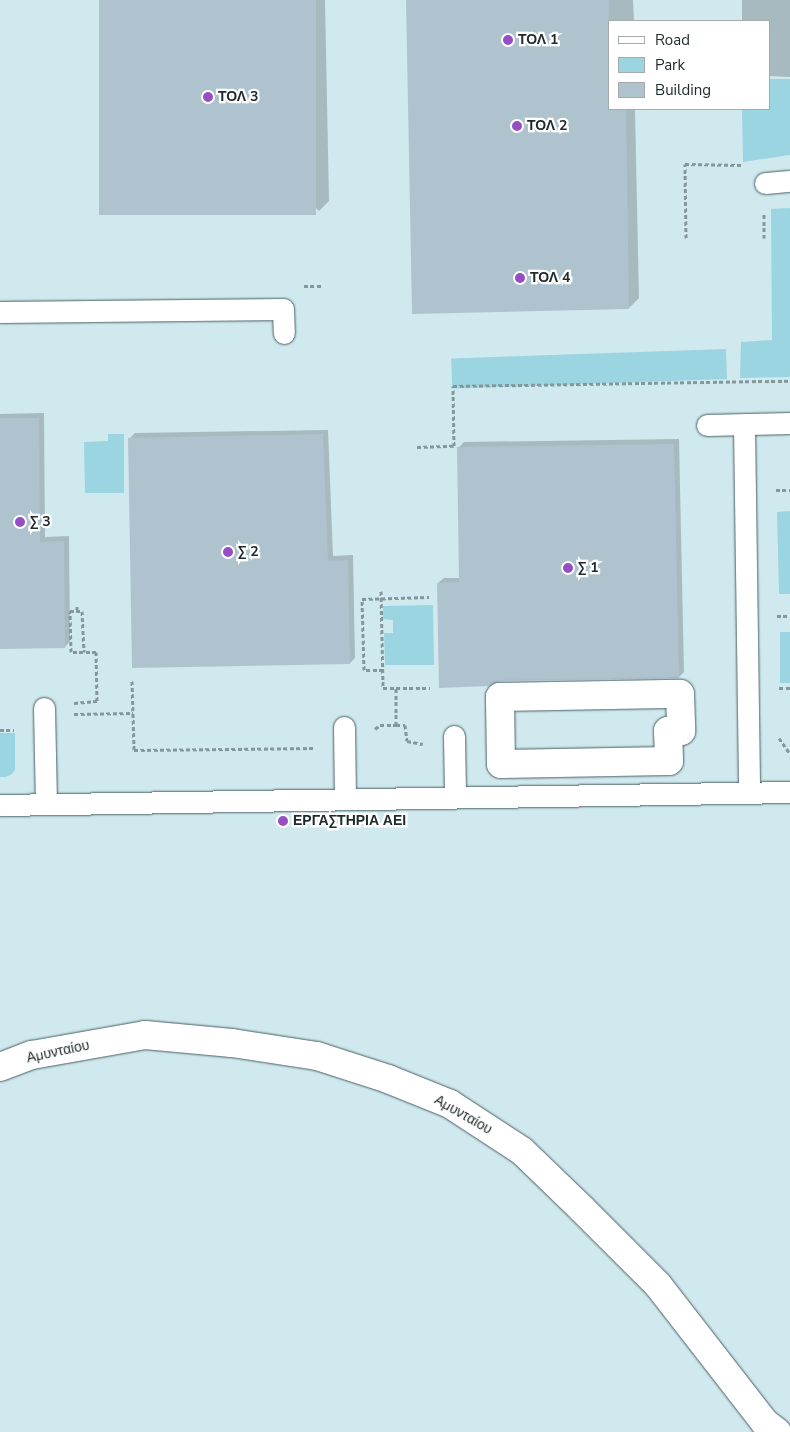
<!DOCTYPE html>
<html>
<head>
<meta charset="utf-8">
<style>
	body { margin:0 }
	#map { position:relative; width:790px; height:1432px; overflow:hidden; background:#d0e9ef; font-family:"Nunito Sans",sans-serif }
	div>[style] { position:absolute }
	.green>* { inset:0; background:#9bd5e2; transform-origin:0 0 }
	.shadow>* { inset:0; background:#0003 }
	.building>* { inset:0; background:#afc3cf; transform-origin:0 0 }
	.path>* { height:3px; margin-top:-1.5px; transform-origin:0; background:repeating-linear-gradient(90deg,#84979b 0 4px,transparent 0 6.5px) }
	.roads { filter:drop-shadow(0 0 1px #495f65) drop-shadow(0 0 1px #495f65) }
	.lane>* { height:21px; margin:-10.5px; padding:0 10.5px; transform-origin:10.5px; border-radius:10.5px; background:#fff }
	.street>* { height:28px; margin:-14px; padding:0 14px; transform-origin:14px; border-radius:14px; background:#fff }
	.dots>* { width:14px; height:14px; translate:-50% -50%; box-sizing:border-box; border:2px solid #fff; border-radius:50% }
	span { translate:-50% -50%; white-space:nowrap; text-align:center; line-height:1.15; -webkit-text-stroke:4.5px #fff; paint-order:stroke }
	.poi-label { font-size:14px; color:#212b2d; font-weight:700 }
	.left { translate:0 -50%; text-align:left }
	.street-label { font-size:14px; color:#212b2d }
	.legend { position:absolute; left:608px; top:20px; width:162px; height:90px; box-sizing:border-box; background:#fff; border:1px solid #a6aaab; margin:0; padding:6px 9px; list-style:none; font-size:15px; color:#212b2d }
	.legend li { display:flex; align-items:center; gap:10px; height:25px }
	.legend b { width:25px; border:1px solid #a6aaab }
</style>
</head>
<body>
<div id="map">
	<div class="green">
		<div style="clip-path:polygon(769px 79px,790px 79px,790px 155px,743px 162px,742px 109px,769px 109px)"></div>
		<div style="clip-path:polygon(790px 208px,790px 377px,740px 378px,741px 342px,772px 340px,771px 209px)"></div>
		<div style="left:726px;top:349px;width:30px;height:275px;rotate:88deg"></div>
		<div style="clip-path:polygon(108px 434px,124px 434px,124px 493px,85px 493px,84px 442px,108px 441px)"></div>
		<div style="clip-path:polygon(790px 511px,790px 594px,779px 594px,777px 512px)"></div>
		<div style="clip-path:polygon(433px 605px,434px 665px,385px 665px,384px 633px,393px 633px,393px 620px,383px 619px,383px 606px)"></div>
		<div style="left:790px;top:632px;width:51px;height:10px;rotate:90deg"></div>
		<div style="clip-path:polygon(0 733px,15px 733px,15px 770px,12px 774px,6px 777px,0 777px)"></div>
	</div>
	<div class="shadow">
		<div style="clip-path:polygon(100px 0,325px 0,329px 201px,319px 211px)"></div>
		<div style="clip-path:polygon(408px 0,633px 0,634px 21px,609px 21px,609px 109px,635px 109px,639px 298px,629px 308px)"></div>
		<div style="clip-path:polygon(742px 0,790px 0,790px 77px,769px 76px,769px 21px,742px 21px)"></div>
		<div style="clip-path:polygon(44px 413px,45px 537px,69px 536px,70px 641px,65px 647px,0 648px,0 414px)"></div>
		<div style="clip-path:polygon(328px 430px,333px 556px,353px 555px,355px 658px,350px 663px,129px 439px,135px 433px)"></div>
		<div style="clip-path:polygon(679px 439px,684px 672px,679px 677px,438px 583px,444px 578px,460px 578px,459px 447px,464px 442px)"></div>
	</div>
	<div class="building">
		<div style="left:99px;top:0;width:217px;height:215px"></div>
		<div style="clip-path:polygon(406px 0,609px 0,609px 109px,626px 109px,629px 309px,412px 314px)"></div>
		<div style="clip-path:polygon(0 418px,39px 418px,40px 542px,64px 541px,65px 648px,0 649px)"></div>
		<div style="clip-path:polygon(323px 434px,328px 561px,348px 560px,350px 664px,132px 668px,128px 438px)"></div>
		<div style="clip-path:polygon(674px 444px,679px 678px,500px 681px,489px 686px,439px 688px,437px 583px,459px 582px,457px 447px)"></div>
	</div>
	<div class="path">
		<div style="left:686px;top:238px;width:74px;rotate:-90.8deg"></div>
		<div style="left:685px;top:164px;width:57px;rotate:1deg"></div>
		<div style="left:764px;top:238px;width:24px;rotate:-90deg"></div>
		<div style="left:304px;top:286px;width:17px"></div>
		<div style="left:417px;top:447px;width:37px;rotate:-2deg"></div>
		<div style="left:454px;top:446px;width:60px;rotate:-91deg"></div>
		<div style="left:453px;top:386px;width:337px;rotate:-0.9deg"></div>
		<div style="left:776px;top:490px;width:14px"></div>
		<div style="left:381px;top:591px;width:97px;rotate:88.8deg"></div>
		<div style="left:383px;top:688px;width:13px"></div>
		<div style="left:77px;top:606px;width:5px;rotate:90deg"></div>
		<div style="left:777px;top:616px;width:13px"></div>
		<div style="left:383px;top:670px;width:19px;rotate:180deg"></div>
		<div style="left:364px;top:670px;width:71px;rotate:-91.6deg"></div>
		<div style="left:362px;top:599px;width:67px;rotate:-1.7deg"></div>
		<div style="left:132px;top:681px;width:69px;rotate:88.3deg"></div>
		<div style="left:134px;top:750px;width:181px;rotate:-0.6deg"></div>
		<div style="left:779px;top:688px;width:11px"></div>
		<div style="left:74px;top:703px;width:23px;rotate:-5deg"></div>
		<div style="left:97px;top:701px;width:49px;rotate:-91.2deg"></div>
		<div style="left:96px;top:652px;width:25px;rotate:180deg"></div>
		<div style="left:71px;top:652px;width:41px;rotate:-91.4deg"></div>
		<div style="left:70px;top:611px;width:12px"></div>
		<div style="left:82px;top:611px;width:41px;rotate:87.2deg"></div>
		<div style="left:74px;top:714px;width:59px;rotate:-1deg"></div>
		<div style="left:396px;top:725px;width:9px"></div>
		<div style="left:405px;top:725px;width:16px;rotate:83deg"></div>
		<div style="left:407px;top:741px;width:16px;rotate:11deg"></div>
		<div style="left:375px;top:729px;width:6px;rotate:-39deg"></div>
		<div style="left:380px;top:725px;width:16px"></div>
		<div style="left:396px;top:725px;width:37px;rotate:-90deg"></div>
		<div style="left:396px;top:688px;width:34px"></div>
		<div style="left:0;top:730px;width:14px"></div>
		<div style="left:779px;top:738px;width:19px;rotate:55deg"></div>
	</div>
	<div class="roads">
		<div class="lane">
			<div style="left:765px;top:183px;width:25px;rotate:-5deg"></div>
			<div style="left:0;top:312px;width:283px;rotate:-0.6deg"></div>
			<div style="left:283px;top:309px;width:24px;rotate:88deg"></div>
			<div style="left:707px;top:425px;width:83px;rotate:-1.4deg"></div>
			<div style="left:744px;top:425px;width:368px;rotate:89.2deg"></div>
			<div style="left:44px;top:708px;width:96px;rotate:88.8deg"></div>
			<div style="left:344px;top:727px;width:72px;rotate:89.2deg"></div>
			<div style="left:454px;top:736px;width:60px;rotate:89deg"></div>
			<div style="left:0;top:805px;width:790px;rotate:-0.94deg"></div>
		</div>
		<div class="street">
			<div style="left:680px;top:694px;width:37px;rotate:88deg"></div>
			<div style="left:681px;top:731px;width:13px;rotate:180deg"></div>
			<div style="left:668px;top:731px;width:30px;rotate:88deg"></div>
			<div style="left:669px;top:761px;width:168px;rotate:179deg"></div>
			<div style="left:501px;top:764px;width:67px;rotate:-90.9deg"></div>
			<div style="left:500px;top:697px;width:180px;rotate:-1deg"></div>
			<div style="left:0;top:1067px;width:34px;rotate:-21deg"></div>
			<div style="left:32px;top:1055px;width:115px;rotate:-10deg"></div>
			<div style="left:145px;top:1035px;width:87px;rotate:5.3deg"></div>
			<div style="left:232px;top:1043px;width:86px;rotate:8.7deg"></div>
			<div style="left:317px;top:1056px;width:75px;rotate:17.9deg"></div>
			<div style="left:388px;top:1079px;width:67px;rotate:22deg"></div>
			<div style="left:450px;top:1104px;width:86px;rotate:33.1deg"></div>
			<div style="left:522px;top:1151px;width:83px;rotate:44deg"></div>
			<div style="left:582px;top:1209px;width:107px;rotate:45deg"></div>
			<div style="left:658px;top:1285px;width:175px;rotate:52.2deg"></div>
			<div style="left:765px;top:1423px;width:15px;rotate:37deg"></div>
		</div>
	</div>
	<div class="dots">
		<div style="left:508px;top:40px;background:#954fc3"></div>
		<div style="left:208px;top:97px;background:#954fc3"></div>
		<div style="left:517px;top:126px;background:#954fc3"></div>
		<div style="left:520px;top:278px;background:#954fc3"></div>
		<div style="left:20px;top:522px;background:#954fc3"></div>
		<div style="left:228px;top:552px;background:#954fc3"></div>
		<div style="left:568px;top:568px;background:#954fc3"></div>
		<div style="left:283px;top:821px;background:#954fc3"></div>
	</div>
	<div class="poi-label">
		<span class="left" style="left:518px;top:40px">ΤΟΛ 1</span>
		<span class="left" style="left:218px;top:97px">ΤΟΛ 3</span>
		<span class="left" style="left:527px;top:126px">ΤΟΛ 2</span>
		<span class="left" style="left:530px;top:278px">ΤΟΛ 4</span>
		<span class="left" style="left:30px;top:522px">Σ 3</span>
		<span class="left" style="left:238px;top:552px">Σ 2</span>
		<span class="left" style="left:578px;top:568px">Σ 1</span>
		<span class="left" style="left:293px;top:821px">ΕΡΓΑΣΤΗΡΙΑ ΑΕΙ</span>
	</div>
	<div class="street-label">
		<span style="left:58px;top:1052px;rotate:-12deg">Αμυνταίου</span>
		<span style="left:463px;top:1115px;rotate:30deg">Αμυνταίου</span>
	</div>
	<ul class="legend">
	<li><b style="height:6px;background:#fff"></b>Road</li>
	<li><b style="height:14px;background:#9bd5e2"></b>Park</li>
	<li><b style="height:14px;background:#afc3cf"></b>Building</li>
	</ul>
</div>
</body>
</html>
